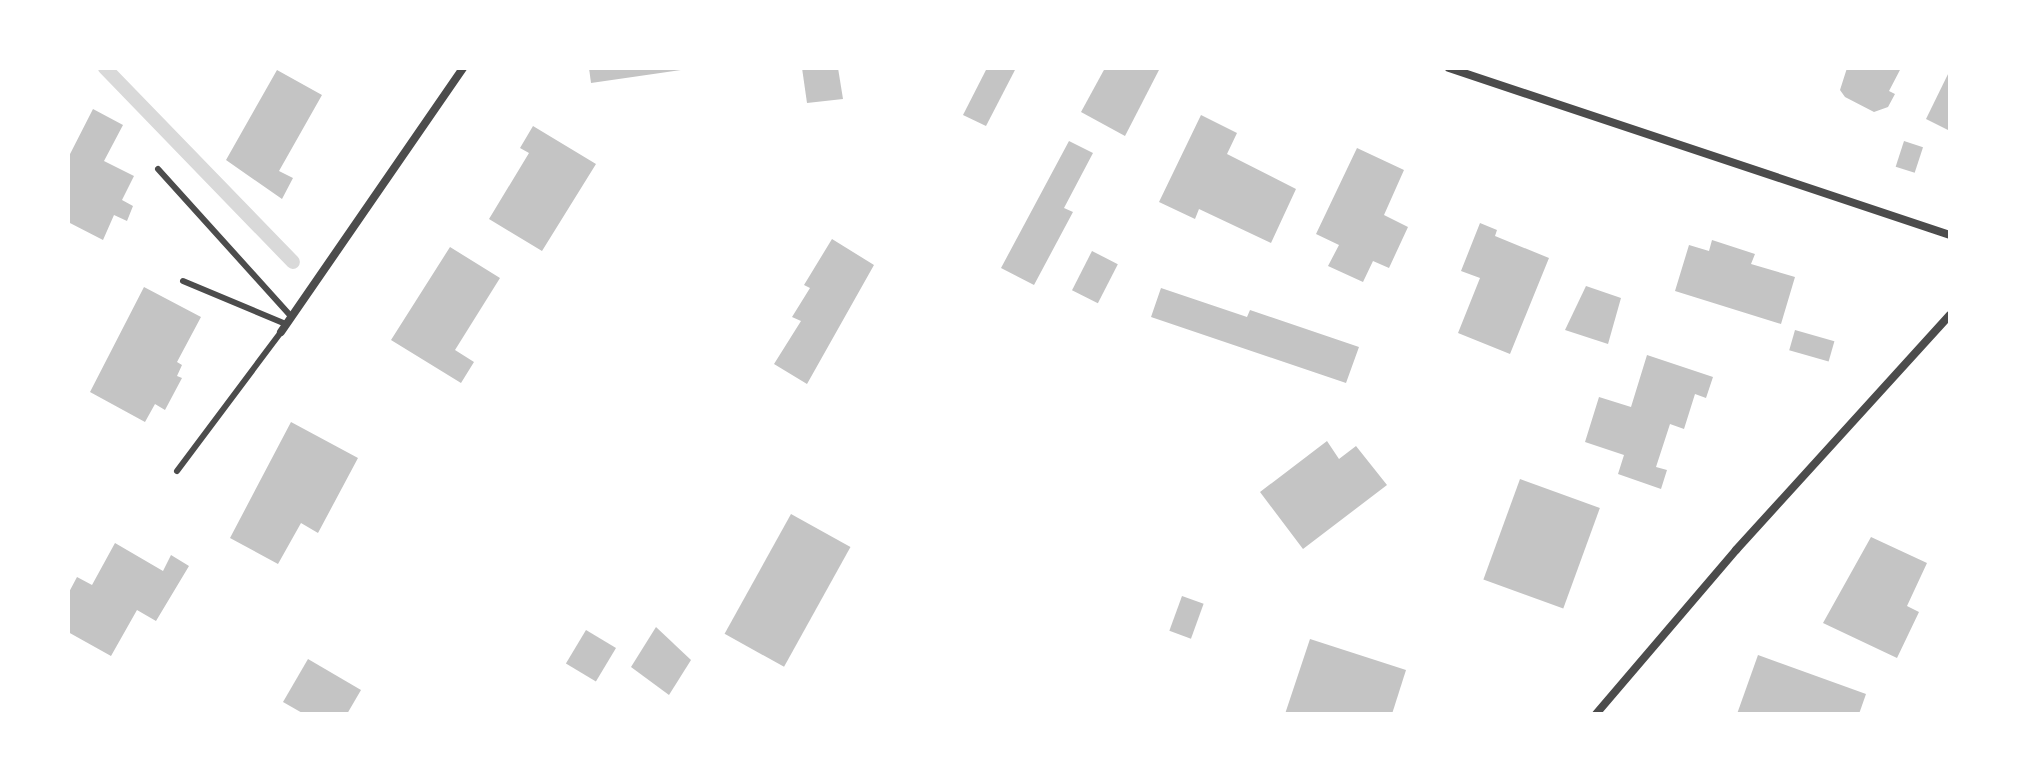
<!DOCTYPE html>
<html>
<head>
<meta charset="utf-8">
<style>
	body { margin:0 }
	#map { position:relative; width:2018px; height:782px; overflow:hidden; background:#fff; font-family:"Alegreya Sans",sans-serif }
	div>[style] { position:absolute }
	.stream>* { height:14px; margin:-7px; padding:0 7px; transform-origin:7px; border-radius:7px; background:#d9d9d9 }
	.building>* { inset:0; background:#c4c4c4; transform-origin:0 0 }
	.service>* { height:6px; margin:-3px; padding:0 3px; transform-origin:3px; border-radius:3px; background:#4c4c4c }
	.minor>* { height:8px; margin:-4px; padding:0 4px; transform-origin:4px; border-radius:4px; background:#4c4c4c }
	span { translate:-50% -50%; white-space:nowrap; text-align:center; line-height:1.15; -webkit-text-stroke:7px #fff; paint-order:stroke }
	.frame { position:absolute; inset:0; border:70px solid #fff; pointer-events:none }
</style>
</head>
<body>
<div id="map">
	<div class="stream">
		<div style="left:105px;top:68px;width:270px;rotate:45.9deg"></div>
	</div>
	<div class="building">
		<div style="clip-path:polygon(589px 68px,680px 68px,681px 70px,591px 83px)"></div>
		<div style="clip-path:polygon(802px 68px,838px 68px,843px 99px,807px 103px)"></div>
		<div style="clip-path:polygon(987px 68px,1016px 68px,986px 126px,963px 115px)"></div>
		<div style="clip-path:polygon(1105px 68px,1160px 68px,1125px 136px,1081px 112px)"></div>
		<div style="clip-path:polygon(1847px 68px,1901px 68px,1889px 91px,1895px 94px,1888px 107px,1874px 112px,1845px 97px,1840px 90px)"></div>
		<div style="clip-path:polygon(277px 70px,322px 95px,279px 171px,293px 178px,282px 199px,226px 160px)"></div>
		<div style="clip-path:polygon(1950px 70px,1950px 131px,1926px 119px)"></div>
		<div style="clip-path:polygon(93px 109px,123px 125px,104px 161px,134px 176px,122px 200px,133px 206px,127px 221px,114px 215px,103px 240px,68px 222px,68px 158px)"></div>
		<div style="clip-path:polygon(1201px 115px,1237px 133px,1227px 154px,1296px 189px,1271px 243px,1199px 209px,1195px 219px,1159px 202px)"></div>
		<div style="clip-path:polygon(533px 126px,596px 164px,542px 251px,489px 219px,529px 153px,520px 148px)"></div>
		<div style="clip-path:polygon(1069px 141px,1093px 153px,1064px 208px,1073px 212px,1034px 285px,1001px 268px)"></div>
		<div style="left:1904px;top:141px;width:20px;height:27px;rotate:18deg"></div>
		<div style="clip-path:polygon(1357px 148px,1404px 170px,1384px 215px,1408px 227px,1389px 268px,1373px 261px,1363px 282px,1328px 266px,1339px 245px,1316px 234px)"></div>
		<div style="clip-path:polygon(1480px 223px,1497px 230px,1495px 236px,1549px 258px,1510px 354px,1458px 333px,1480px 278px,1461px 271px)"></div>
		<div style="clip-path:polygon(832px 239px,874px 265px,807px 384px,774px 364px,801px 321px,792px 317px,810px 288px,804px 285px)"></div>
		<div style="clip-path:polygon(1712px 240px,1755px 254px,1751px 264px,1795px 277px,1781px 324px,1675px 291px,1689px 245px,1709px 251px)"></div>
		<div style="clip-path:polygon(450px 247px,500px 278px,455px 350px,474px 362px,461px 383px,391px 340px)"></div>
		<div style="left:1092px;top:251px;width:29px;height:44px;rotate:27deg"></div>
		<div style="clip-path:polygon(1586px 286px,1621px 298px,1608px 344px,1565px 330px)"></div>
		<div style="clip-path:polygon(144px 287px,201px 317px,177px 362px,182px 365px,177px 376px,182px 378px,165px 410px,155px 404px,145px 422px,90px 392px)"></div>
		<div style="clip-path:polygon(1161px 288px,1247px 317px,1250px 310px,1359px 347px,1346px 383px,1151px 317px)"></div>
		<div style="left:1795px;top:330px;width:41px;height:21px;rotate:16deg"></div>
		<div style="clip-path:polygon(1647px 355px,1713px 377px,1706px 398px,1695px 394px,1684px 429px,1670px 424px,1656px 467px,1667px 470px,1661px 489px,1618px 474px,1624px 455px,1585px 442px,1599px 397px,1631px 407px)"></div>
		<div style="clip-path:polygon(291px 422px,358px 458px,318px 533px,301px 523px,278px 564px,230px 538px)"></div>
		<div style="clip-path:polygon(1327px 441px,1339px 459px,1356px 446px,1387px 485px,1303px 549px,1260px 492px)"></div>
		<div style="left:1520px;top:479px;width:85px;height:107px;rotate:20deg"></div>
		<div style="left:791px;top:514px;width:68px;height:137px;rotate:29deg"></div>
		<div style="clip-path:polygon(1871px 537px,1927px 563px,1907px 606px,1919px 612px,1897px 658px,1823px 623px)"></div>
		<div style="clip-path:polygon(115px 543px,163px 571px,171px 555px,189px 566px,156px 621px,137px 610px,111px 656px,68px 632px,68px 594px,77px 577px,92px 585px)"></div>
		<div style="left:1182px;top:596px;width:23px;height:37px;rotate:20deg"></div>
		<div style="clip-path:polygon(656px 627px,691px 660px,669px 695px,631px 667px)"></div>
		<div style="left:586px;top:630px;width:35px;height:39px;rotate:31deg"></div>
		<div style="clip-path:polygon(1310px 639px,1406px 670px,1392px 714px,1285px 714px)"></div>
		<div style="clip-path:polygon(1758px 655px,1866px 694px,1859px 714px,1737px 714px)"></div>
		<div style="clip-path:polygon(308px 659px,361px 690px,347px 714px,304px 714px,283px 702px)"></div>
	</div>
	<div class="service">
		<div style="left:158px;top:169px;width:198px;rotate:47.9deg"></div>
		<div style="left:183px;top:281px;width:112px;rotate:22.7deg"></div>
		<div style="left:177px;top:471px;width:174px;rotate:-53.2deg"></div>
	</div>
	<div class="minor">
		<div style="left:1449px;top:68px;width:528px;rotate:18.43deg"></div>
		<div style="left:281px;top:332px;width:321px;rotate:-55.4deg"></div>
		<div style="left:1596px;top:714px;width:216px;rotate:-49.5deg"></div>
		<div style="left:1736px;top:550px;width:318px;rotate:-47.7deg"></div>
	</div>
	<div class="frame"></div>
</div>
</body>
</html>
